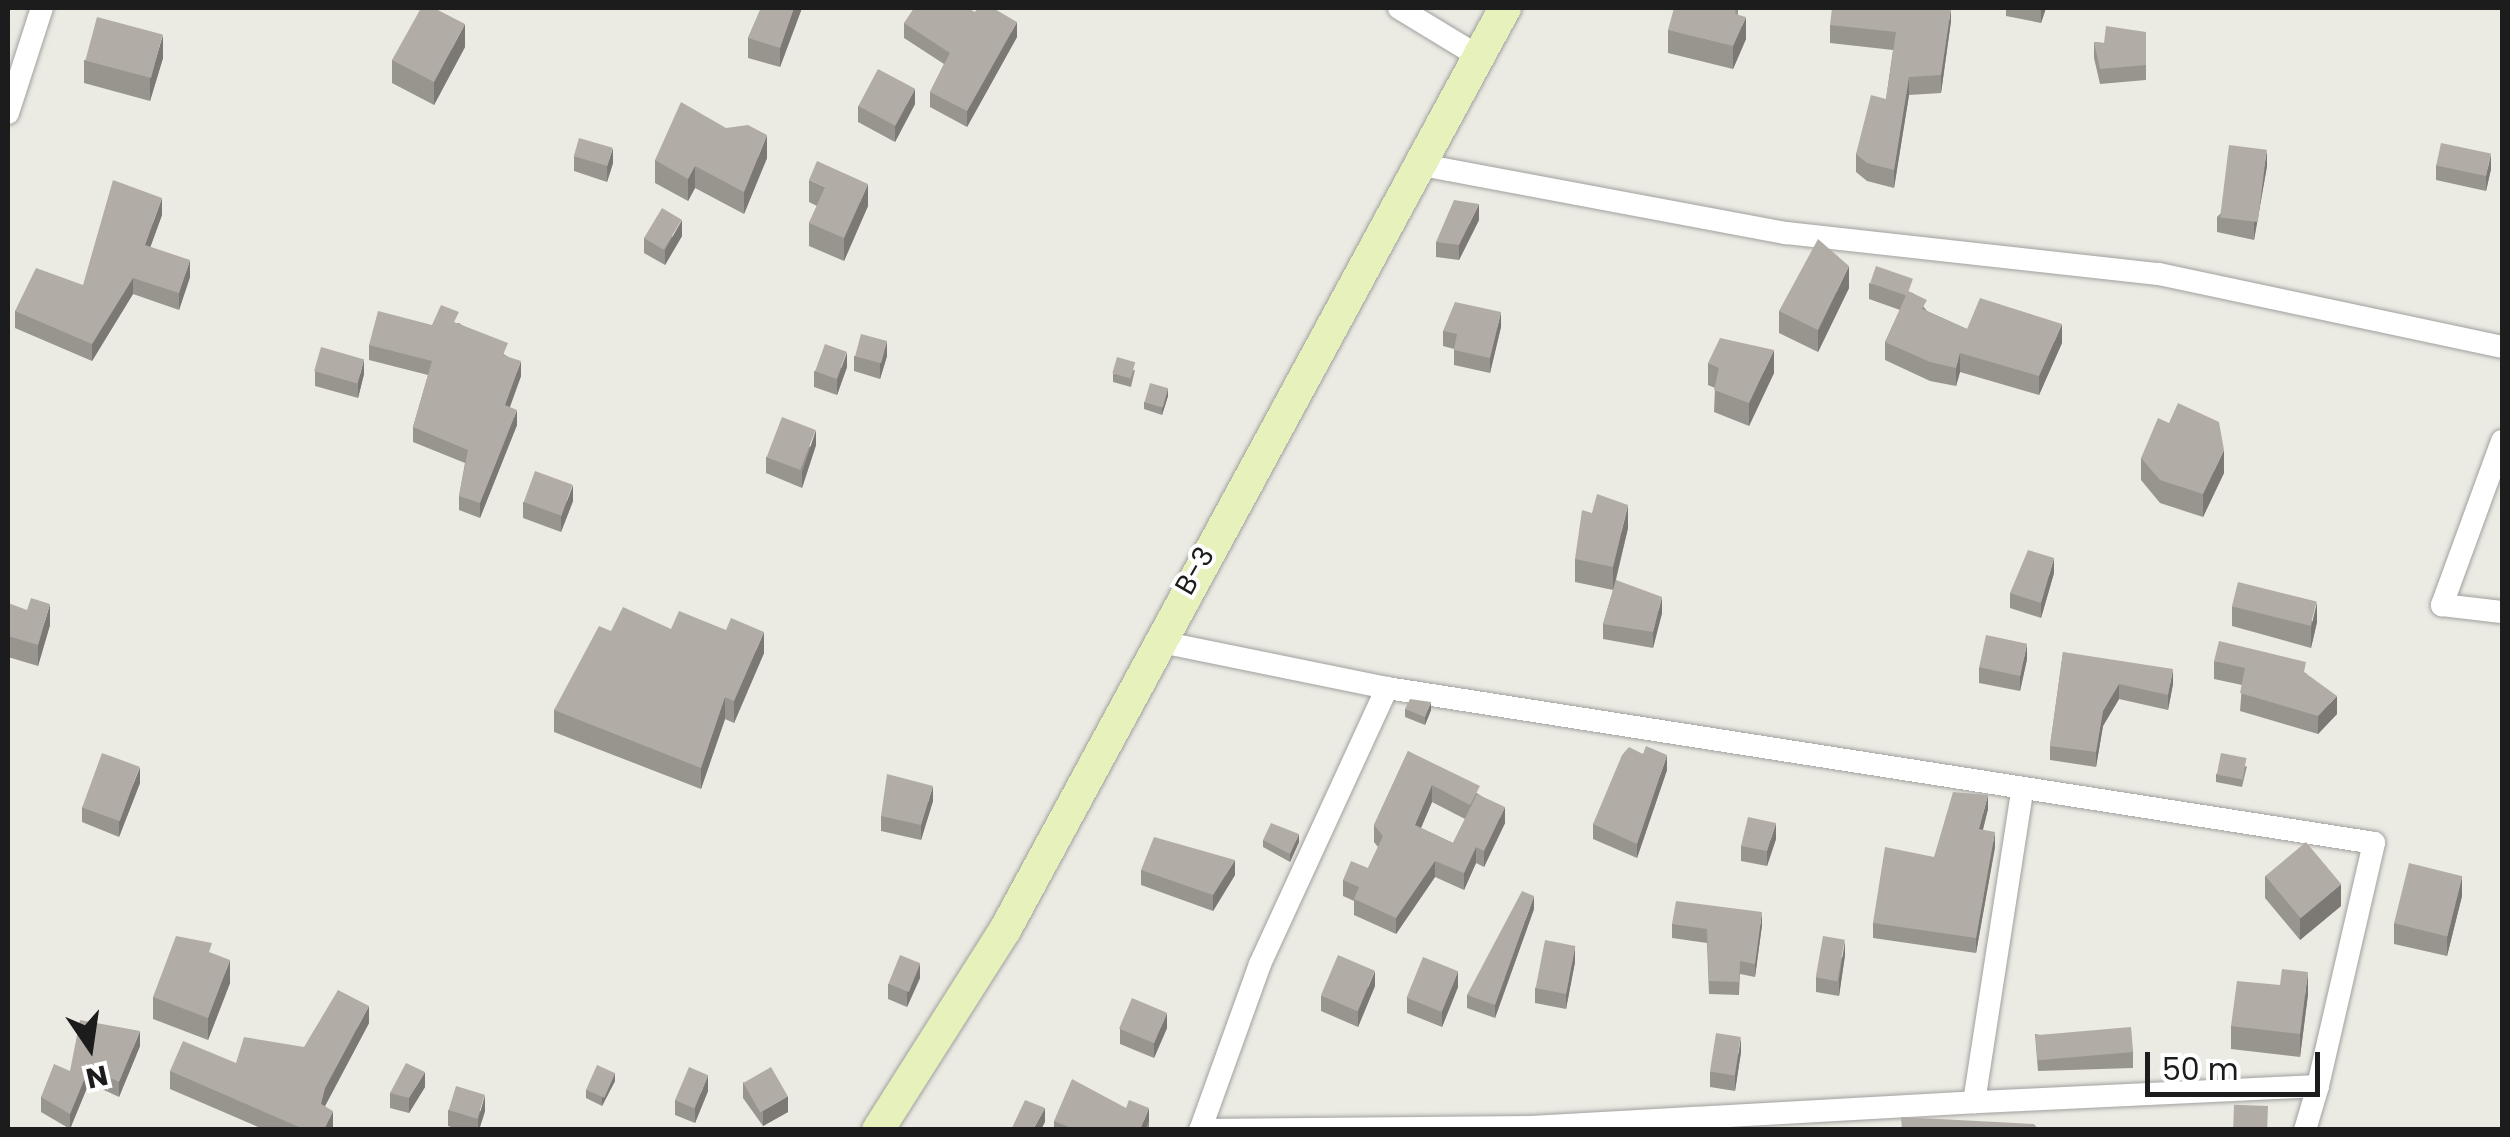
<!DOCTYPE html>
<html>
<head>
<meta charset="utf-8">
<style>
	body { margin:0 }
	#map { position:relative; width:2510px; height:1137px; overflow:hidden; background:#ecebe3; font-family:Poppins,sans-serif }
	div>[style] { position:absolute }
	.roads { filter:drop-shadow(0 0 2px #a0a0a0) drop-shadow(0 0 2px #a0a0a0) }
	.street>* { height:22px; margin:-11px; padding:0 11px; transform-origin:11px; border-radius:11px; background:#fff }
	.secondary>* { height:32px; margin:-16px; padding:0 16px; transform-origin:16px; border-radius:16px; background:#e6f1bc }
	.wall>* { inset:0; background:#98958f; transform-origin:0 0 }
	.shaded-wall>* { inset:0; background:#7c7974 }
	.building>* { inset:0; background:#b1ada6; transform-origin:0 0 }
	span { translate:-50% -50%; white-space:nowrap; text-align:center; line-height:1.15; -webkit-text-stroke:8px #fff; paint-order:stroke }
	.street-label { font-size:28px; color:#1c1c1c }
	.frame { position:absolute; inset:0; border:10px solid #1c1c1c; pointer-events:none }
	.north { position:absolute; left:40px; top:997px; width:100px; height:100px; -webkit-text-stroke:8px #fff; paint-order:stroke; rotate:167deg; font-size:28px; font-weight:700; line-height:40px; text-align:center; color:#1c1c1c }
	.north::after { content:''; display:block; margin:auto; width:35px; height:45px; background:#1c1c1c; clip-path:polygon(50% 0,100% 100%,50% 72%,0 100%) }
	.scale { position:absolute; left:2145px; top:1052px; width:175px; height:45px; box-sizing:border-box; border:5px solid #1c1c1c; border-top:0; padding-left:12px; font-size:30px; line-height:35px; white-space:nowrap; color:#1c1c1c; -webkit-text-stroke:8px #fff; paint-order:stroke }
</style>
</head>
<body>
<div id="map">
	<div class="roads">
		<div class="street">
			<div style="left:1399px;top:8px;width:92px;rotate:31.3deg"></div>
			<div style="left:8px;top:113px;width:110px;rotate:-72.1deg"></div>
			<div style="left:1422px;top:165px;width:370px;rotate:10.6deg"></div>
			<div style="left:1786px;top:233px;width:375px;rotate:6.3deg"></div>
			<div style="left:2159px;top:274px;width:351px;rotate:12deg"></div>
			<div style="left:2502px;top:441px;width:175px;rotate:110.1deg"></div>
			<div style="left:2442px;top:605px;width:60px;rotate:6.7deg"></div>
			<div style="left:1156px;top:641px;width:236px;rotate:11.5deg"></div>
			<div style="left:1387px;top:688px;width:999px;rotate:8.92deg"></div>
			<div style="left:2374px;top:843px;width:249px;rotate:103deg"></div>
			<div style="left:2318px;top:1086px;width:344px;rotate:177.3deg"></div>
			<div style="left:1974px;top:1102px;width:314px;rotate:-81.2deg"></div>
			<div style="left:1201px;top:1128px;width:174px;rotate:-70.2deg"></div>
			<div style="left:1260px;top:964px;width:304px;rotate:-65.3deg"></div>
			<div style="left:1200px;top:1130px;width:331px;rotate:-0.5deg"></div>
			<div style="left:1531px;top:1127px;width:444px;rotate:-3.2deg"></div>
			<div style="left:2305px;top:1130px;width:46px;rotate:-73.5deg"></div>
		</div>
		<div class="secondary">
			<div style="left:878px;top:1130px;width:237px;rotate:-57.6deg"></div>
			<div style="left:1005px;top:930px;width:1049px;rotate:-61.53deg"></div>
		</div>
	</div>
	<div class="wall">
		<div style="clip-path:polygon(761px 8px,802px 8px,780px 67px,748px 58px,748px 38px)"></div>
		<div style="clip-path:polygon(1738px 8px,1738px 15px,1746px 39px,1733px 69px,1668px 53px,1668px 30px)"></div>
		<div style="clip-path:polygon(2006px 8px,2046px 8px,2041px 23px,2006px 16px)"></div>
		<div style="clip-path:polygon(975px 12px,1017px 37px,967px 127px,930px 107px,930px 92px,944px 64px,904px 38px,904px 23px)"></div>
		<div style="clip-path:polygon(1951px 21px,1941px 93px,1909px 95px,1894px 188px,1867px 181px,1856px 172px,1856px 154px,1886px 99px,1893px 50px,1830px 43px,1830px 25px)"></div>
		<div style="clip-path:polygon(2146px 32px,2146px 80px,2100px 84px,2094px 58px,2094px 42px,2104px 43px)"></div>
		<div style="clip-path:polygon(465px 47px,434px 105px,392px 83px,392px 60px)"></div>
		<div style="clip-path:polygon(163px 58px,150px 101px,84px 83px,84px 60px)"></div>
		<div style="clip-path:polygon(915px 104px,895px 142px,858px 122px,858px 106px)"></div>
		<div style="clip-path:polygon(574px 156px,613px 163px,607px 182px,574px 171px)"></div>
		<div style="clip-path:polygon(767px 158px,744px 214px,695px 188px,688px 201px,655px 183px,655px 160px)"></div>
		<div style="clip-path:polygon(2436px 165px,2491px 169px,2486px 191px,2436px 180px)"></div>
		<div style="clip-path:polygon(2267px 166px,2254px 240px,2217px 232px,2217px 217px)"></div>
		<div style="clip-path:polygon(809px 180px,868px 206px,844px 261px,809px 246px,809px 223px,817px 206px,809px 202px)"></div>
		<div style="clip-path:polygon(162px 215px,150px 247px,190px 277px,179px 310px,133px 294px,92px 361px,15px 328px,15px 311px,83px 285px)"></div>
		<div style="clip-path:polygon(1479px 220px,1459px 260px,1436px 257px,1436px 242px)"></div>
		<div style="clip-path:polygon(682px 236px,665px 265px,644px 253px,644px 238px)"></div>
		<div style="clip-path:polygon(1869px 283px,1913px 293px,1927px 311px,1967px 329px,2062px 343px,2039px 395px,1960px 372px,1956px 386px,1930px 381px,1885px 360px,1885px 342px,1900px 310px,1869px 299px)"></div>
		<div style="clip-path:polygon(1849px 288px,1818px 352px,1779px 333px,1779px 311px)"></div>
		<div style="clip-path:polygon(459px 323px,508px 357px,521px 376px,510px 407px,517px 425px,480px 518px,459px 510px,459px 496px,465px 463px,413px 442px,413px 427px,428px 375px,369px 360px,369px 345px,432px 325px)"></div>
		<div style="clip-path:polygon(1501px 327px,1490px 373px,1454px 365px,1454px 349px,1443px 346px,1443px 331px)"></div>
		<div style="clip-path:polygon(854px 356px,887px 356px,880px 379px,854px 371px)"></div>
		<div style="clip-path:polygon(1708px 363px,1774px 373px,1749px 426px,1714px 412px,1715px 388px,1708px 385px)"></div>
		<div style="clip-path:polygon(847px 367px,837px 395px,814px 387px,814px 371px)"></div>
		<div style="clip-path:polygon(1135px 370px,1131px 387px,1113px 382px,1113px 374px)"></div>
		<div style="clip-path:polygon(315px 371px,364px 374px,358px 398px,315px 386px)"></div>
		<div style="clip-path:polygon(1168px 396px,1162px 415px,1144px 409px,1144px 402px)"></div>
		<div style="clip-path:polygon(816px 445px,802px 488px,766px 473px,766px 457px)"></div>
		<div style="clip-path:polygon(2141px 458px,2224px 473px,2203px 517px,2160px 503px,2141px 480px)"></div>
		<div style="clip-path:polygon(573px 501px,561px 532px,523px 518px,523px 502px)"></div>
		<div style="clip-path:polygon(1628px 528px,1616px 580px,1662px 613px,1653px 648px,1603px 639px,1603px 624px,1613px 590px,1575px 582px,1575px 559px)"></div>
		<div style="clip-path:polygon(2054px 573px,2041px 618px,2010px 608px,2010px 593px)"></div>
		<div style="clip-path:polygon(8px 603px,50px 625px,38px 666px,8px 657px)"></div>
		<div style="clip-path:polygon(2232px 606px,2317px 622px,2311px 648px,2232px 626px)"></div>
		<div style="clip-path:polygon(671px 629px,764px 653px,734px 723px,725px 719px,701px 789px,554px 732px,554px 710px,611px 631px)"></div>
		<div style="clip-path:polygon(2063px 652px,2173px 684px,2168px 710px,2119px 699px,2103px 726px,2096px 767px,2050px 760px,2050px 746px)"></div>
		<div style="clip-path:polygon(2027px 659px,2020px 691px,1979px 683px,1979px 667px)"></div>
		<div style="clip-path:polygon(2214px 661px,2306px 673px,2337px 714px,2318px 734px,2240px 711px,2242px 685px,2214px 679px)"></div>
		<div style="clip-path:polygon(1405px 709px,1431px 710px,1425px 725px,1405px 717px)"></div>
		<div style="clip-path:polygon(evenodd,1408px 751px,1480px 795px,1505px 823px,1484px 867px,1476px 863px,1464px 890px,1435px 877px,1396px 934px,1354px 915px,1354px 901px,1343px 896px,1343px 880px,1368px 868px,1378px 847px,1374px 842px,1374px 825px,1408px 751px,1432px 802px,1465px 819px,1453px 843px,1421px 828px,1432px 802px)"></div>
		<div style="clip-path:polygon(2247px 766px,2242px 787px,2216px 782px,2216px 774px)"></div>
		<div style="clip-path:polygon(1667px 770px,1637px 858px,1593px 839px,1593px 824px)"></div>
		<div style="clip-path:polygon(140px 783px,119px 837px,82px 822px,82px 807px)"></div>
		<div style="clip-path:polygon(933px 801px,921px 840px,881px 831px,881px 816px)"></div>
		<div style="clip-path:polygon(1988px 809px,1983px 830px,1995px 847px,1976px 953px,1873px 938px,1873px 923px,1934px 857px)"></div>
		<div style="clip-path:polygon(1776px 839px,1767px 866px,1741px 861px,1741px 846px)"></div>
		<div style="clip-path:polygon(1263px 840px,1299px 842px,1290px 862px,1263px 847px)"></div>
		<div style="clip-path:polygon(1141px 870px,1235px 875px,1213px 911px,1141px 885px)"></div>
		<div style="clip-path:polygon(2265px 876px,2341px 906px,2300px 940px,2265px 898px)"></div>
		<div style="clip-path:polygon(2462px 896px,2447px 956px,2394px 944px,2394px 923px)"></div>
		<div style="clip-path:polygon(1534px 909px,1495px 1018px,1467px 1008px,1467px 995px)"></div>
		<div style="clip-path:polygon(1672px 924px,1762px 925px,1755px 977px,1740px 974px,1739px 995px,1709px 994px,1707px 943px,1672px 938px)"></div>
		<div style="clip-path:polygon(212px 954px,230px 983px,208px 1040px,153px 1019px,153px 997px)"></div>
		<div style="clip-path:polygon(1845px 955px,1839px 996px,1816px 992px,1816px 977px)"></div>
		<div style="clip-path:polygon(1575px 962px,1566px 1009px,1535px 1003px,1535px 988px)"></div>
		<div style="clip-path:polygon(920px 978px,907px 1007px,888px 999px,888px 984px)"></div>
		<div style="clip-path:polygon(1375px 986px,1358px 1027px,1321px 1011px,1321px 996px)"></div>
		<div style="clip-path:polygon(1458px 987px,1442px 1027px,1407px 1013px,1407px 998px)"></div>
		<div style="clip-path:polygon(2308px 994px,2300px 1057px,2231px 1049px,2231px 1026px)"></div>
		<div style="clip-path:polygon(369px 1023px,325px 1106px,333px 1130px,265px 1130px,170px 1089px,170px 1071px,236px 1063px,304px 1047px)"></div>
		<div style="clip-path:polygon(1167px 1028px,1154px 1058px,1120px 1044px,1120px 1029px)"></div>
		<div style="clip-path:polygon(2035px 1034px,2133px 1052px,2133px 1068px,2038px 1071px)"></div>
		<div style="clip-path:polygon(140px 1046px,119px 1097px,89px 1083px,70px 1129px,41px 1112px,41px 1097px,70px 1071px)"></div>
		<div style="clip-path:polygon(1741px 1052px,1735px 1091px,1710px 1087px,1710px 1072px)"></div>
		<div style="clip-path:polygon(615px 1081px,602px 1106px,586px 1098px,586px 1090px)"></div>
		<div style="clip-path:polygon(743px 1082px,788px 1112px,763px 1126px,743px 1098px)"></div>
		<div style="clip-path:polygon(425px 1087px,409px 1113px,390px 1108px,390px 1093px)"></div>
		<div style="clip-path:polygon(708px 1091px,695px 1123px,675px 1115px,675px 1100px)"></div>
		<div style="clip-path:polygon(448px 1110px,485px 1111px,479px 1130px,460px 1130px,448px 1126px)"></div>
		<div style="left:1054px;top:1121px;width:95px;height:9px"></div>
	</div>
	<div class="shaded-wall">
		<div style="clip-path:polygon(794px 8px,802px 8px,780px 67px,780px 48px)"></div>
		<div style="clip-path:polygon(1951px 8px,1951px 21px,1941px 93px,1941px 75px)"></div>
		<div style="clip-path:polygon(2041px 8px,2046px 8px,2041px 23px)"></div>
		<div style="clip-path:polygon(1746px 17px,1746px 39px,1733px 69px,1733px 46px)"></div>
		<div style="clip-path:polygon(1017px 22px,1017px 37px,967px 127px,967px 111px)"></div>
		<div style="clip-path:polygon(465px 24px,465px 47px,434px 105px,434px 82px)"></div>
		<div style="clip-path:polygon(163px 35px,163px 58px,150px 101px,150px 78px)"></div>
		<div style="clip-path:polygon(1909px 77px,1909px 95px,1894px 188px,1894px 170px)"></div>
		<div style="clip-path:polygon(915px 89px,915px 104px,895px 142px,895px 126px)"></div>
		<div style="clip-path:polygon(767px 135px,767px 158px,744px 214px,744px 192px)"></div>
		<div style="clip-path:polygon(613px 148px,613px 163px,607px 182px,607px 166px)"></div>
		<div style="clip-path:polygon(2267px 150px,2267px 166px,2254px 240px,2254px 224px)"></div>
		<div style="clip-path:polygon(2491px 154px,2491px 169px,2486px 191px,2486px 176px)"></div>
		<div style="clip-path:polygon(695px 166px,695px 188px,688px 201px,688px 179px)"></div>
		<div style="clip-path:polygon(868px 184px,868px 206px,844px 261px,844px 238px)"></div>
		<div style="clip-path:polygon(162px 198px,162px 215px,145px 262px,145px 245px)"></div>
		<div style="clip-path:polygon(1479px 204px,1479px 220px,1459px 260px,1459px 245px)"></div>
		<div style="clip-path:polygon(682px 220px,682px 236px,665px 265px,665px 250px)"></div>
		<div style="clip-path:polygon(190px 260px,190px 277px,179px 310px,179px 293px)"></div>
		<div style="clip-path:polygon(1849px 266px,1849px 288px,1818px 352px,1818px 330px)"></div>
		<div style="clip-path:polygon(133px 278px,133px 294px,92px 361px,92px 344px)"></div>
		<div style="clip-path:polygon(1501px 312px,1501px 327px,1490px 373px,1490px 358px)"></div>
		<div style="clip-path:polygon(2062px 324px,2062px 343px,2039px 395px,2039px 376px)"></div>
		<div style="clip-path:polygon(887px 341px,887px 356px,880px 379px,880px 363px)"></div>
		<div style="clip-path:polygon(1774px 350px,1774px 373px,1749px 426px,1749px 403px)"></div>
		<div style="clip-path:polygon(847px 352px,847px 367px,837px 395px,837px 380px)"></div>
		<div style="clip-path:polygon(1960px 353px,1960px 372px,1956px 386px,1956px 368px)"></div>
		<div style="clip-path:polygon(364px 359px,364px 374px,358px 398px,358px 383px)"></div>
		<div style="clip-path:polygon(521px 361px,521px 376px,505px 420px,505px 405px)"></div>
		<div style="clip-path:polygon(1168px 388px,1168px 396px,1162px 415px,1162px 407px)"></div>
		<div style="clip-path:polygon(517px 410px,517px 425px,480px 518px,480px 503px)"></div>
		<div style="clip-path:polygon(816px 430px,816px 445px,802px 488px,802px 472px)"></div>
		<div style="clip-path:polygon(2224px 450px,2224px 473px,2203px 517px,2203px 494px)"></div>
		<div style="clip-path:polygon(573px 485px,573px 501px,561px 532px,561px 517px)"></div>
		<div style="clip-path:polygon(1628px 505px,1628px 528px,1613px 590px,1613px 567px)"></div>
		<div style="clip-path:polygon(2054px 558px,2054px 573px,2041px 618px,2041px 603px)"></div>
		<div style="clip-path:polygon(1662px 597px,1662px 613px,1653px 648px,1653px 632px)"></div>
		<div style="clip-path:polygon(2317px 602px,2317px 622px,2311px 648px,2311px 628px)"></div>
		<div style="clip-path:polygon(50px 604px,50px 625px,38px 666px,38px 645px)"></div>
		<div style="clip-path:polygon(764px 632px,764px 653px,734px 723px,734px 701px)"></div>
		<div style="clip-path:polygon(2027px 644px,2027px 659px,2020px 691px,2020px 676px)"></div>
		<div style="clip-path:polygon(2173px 669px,2173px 684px,2168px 710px,2168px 695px)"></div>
		<div style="clip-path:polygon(2119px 684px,2119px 699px,2103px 726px,2096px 767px,2096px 752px,2103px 711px)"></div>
		<div style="clip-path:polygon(2337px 696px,2337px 714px,2318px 734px,2318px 716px)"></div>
		<div style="clip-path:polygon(725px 697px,725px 719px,701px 789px,701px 768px)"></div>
		<div style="clip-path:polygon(1431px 702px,1431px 710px,1425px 725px,1425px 717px)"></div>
		<div style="clip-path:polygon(1667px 755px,1667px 770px,1637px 858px,1637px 844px)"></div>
		<div style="clip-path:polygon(140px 767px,140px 783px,119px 837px,119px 821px)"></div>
		<div style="clip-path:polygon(1432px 785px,1432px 802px,1415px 842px,1415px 825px)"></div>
		<div style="clip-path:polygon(933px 786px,933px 801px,921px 840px,921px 825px)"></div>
		<div style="clip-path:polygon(1988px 795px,1988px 809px,1979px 844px,1979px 829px)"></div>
		<div style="clip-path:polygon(1505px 807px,1505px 823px,1484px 867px,1484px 851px)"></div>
		<div style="clip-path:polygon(1776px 823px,1776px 839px,1767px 866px,1767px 851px)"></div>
		<div style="clip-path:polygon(1995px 832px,1995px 847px,1976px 953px,1976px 938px)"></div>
		<div style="clip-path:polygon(1299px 834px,1299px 842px,1290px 862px,1290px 854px)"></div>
		<div style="clip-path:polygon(1476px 847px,1476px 863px,1464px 890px,1464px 873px)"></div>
		<div style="clip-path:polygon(1235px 860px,1235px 875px,1213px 911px,1213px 895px)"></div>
		<div style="clip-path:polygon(1435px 861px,1435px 877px,1396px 934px,1396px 918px)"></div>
		<div style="clip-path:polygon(2462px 876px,2462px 896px,2447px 956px,2447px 936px)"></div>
		<div style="clip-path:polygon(2341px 884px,2341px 906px,2300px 940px,2300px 918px)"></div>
		<div style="clip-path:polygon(1534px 896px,1534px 909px,1495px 1018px,1495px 1005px)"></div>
		<div style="clip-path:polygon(1762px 912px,1762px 925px,1755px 977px,1755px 964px)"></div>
		<div style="clip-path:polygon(1845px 940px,1845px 955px,1839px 996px,1839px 980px)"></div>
		<div style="clip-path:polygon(1575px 946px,1575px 962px,1566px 1009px,1566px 994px)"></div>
		<div style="clip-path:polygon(230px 960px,230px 983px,208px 1040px,208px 1018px)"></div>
		<div style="clip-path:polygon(920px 963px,920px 978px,907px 1007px,907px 992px)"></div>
		<div style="clip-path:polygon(1375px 971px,1375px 986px,1358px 1027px,1358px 1011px)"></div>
		<div style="clip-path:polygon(1458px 971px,1458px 987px,1442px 1027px,1442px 1011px)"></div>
		<div style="clip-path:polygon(2308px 972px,2308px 994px,2300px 1057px,2300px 1034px)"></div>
		<div style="clip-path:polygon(369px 1006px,369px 1023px,325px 1106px,321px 1104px,325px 1088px)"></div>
		<div style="clip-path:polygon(1167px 1013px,1167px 1028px,1154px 1058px,1154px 1043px)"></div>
		<div style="clip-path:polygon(140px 1031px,140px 1046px,119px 1097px,119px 1082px)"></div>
		<div style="clip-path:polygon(1741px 1037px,1741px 1052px,1735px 1091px,1735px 1076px)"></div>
		<div style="clip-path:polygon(89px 1068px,89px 1083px,70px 1129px,70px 1114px)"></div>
		<div style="clip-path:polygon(425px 1072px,425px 1087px,409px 1113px,409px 1098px)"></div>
		<div style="clip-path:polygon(615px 1073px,615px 1081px,602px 1106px,602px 1098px)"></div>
		<div style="clip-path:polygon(708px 1075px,708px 1091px,695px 1123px,695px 1108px)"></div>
		<div style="clip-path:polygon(485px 1095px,485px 1111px,479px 1130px,478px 1130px,478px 1120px)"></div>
		<div style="clip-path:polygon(788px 1096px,788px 1112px,763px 1126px,763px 1111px)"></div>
		<div style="clip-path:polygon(1045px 1108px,1045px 1122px,1041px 1130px,1033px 1130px)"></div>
		<div style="clip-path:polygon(1149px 1108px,1149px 1121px,1145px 1130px,1140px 1130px)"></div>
		<div style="clip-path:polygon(333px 1111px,333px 1128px,324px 1130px)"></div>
	</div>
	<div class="building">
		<div style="clip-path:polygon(421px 8px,434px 8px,465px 24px,434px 82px,392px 60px)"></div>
		<div style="clip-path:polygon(761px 8px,794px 8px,780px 48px,748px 38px)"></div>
		<div style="clip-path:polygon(914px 8px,968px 8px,975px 12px,977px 8px,993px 8px,1017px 22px,967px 111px,930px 92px,950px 53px,904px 23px)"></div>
		<div style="clip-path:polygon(1674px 8px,1736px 8px,1735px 14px,1746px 17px,1733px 46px,1668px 30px)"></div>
		<div style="clip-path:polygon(1832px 8px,1951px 8px,1941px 75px,1909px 77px,1894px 170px,1867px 163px,1856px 154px,1871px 95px,1886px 99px,1896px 32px,1830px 25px)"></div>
		<div style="left:97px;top:17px;width:68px;height:45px;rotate:15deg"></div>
		<div style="clip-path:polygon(2106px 26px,2146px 32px,2146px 65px,2100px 69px,2094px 42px,2104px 43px)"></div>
		<div style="left:878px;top:69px;width:42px;height:42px;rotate:28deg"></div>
		<div style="clip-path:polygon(681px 102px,726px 128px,748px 125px,767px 135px,744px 192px,695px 166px,688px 179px,655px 160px)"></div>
		<div style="left:579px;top:138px;width:35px;height:19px;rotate:16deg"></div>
		<div style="left:2441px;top:143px;width:51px;height:23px;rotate:12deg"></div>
		<div style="left:2229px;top:145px;width:38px;height:73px;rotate:7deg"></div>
		<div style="clip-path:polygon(817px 161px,868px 184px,844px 238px,809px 223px,825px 187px,809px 180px)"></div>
		<div style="clip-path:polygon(113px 180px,162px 198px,145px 245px,190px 260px,179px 293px,133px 278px,92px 344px,15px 311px,36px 268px,83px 285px)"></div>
		<div style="clip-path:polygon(1454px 200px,1479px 204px,1459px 245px,1436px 242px)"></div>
		<div style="left:662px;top:208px;width:23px;height:35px;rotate:31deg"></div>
		<div style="clip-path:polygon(1818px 239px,1849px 266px,1818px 330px,1779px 311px)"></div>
		<div style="left:1876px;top:266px;width:39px;height:18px;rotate:19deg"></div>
		<div style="clip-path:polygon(1908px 291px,1927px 300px,1922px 309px,1967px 329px,1980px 298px,2062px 324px,2039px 376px,1960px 353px,1956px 368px,1930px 362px,1885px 342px)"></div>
		<div style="clip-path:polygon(1455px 302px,1501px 312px,1490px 358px,1454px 350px,1457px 334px,1443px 331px)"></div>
		<div style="clip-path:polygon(441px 305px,459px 312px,454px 322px,508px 343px,503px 355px,521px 361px,505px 405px,517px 410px,480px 503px,459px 496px,468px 450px,413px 427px,432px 361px,369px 345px,378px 311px,432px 325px)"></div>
		<div style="left:861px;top:334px;width:27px;height:23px;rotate:15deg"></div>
		<div style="clip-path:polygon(1720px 338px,1774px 350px,1749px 403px,1714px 390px,1719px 368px,1708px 363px)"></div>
		<div style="left:825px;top:344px;width:23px;height:29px;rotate:20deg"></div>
		<div style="left:321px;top:347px;width:45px;height:25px;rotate:16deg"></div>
		<div style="left:1117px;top:357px;width:19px;height:17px;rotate:16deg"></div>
		<div style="left:1150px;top:383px;width:19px;height:20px;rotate:16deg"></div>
		<div style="clip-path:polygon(2178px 403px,2219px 422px,2224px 450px,2203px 494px,2160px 480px,2141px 458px,2158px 418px,2169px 423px)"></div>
		<div style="left:782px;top:417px;width:36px;height:43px;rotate:21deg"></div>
		<div style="left:535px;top:471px;width:40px;height:33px;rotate:20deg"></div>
		<div style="clip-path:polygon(1597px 494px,1628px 505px,1613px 567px,1575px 559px,1582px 510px,1592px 513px)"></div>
		<div style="clip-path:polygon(2028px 550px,2054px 558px,2041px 603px,2010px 593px)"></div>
		<div style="clip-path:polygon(1616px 580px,1662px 597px,1653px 632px,1603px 624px)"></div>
		<div style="left:2238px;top:582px;width:81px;height:25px;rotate:14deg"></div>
		<div style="clip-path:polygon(31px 598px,50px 604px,38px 645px,8px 636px,8px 603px,27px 610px)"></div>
		<div style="clip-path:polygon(623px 607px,671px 629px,679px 611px,726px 630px,731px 618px,764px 632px,734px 701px,725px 697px,701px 768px,554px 710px,599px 626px,611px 631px)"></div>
		<div style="left:1986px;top:635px;width:42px;height:33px;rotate:12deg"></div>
		<div style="clip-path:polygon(2219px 641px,2306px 662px,2304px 672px,2337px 696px,2318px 716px,2240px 693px,2245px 668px,2214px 661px)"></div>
		<div style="clip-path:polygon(2063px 652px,2173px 669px,2168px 695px,2119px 684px,2103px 711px,2096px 752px,2050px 746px)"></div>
		<div style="clip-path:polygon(1410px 699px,1431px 702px,1425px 717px,1405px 709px)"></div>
		<div style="clip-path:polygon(1646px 746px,1667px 755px,1637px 844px,1593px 824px,1622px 755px,1629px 747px,1643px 754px)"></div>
		<div style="clip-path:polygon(1408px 751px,1480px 786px,1470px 805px,1432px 785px,1415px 825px,1453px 843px,1477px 794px,1505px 807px,1484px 851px,1476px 847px,1464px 873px,1435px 861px,1396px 918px,1354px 899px,1359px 887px,1343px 880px,1351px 861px,1368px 868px,1383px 836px,1374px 825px)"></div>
		<div style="left:102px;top:753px;width:40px;height:58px;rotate:20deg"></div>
		<div style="left:2221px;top:753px;width:26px;height:22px;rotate:11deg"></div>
		<div style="clip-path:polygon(887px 774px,933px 786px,921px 825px,881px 816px)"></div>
		<div style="clip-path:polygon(1953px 792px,1988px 795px,1979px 829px,1995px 832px,1976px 938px,1873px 923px,1885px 847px,1934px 857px)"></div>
		<div style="clip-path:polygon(1748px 817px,1776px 823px,1767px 851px,1741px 846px)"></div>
		<div style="clip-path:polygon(1271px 823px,1299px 834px,1290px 854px,1263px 840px)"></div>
		<div style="clip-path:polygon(1154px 837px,1235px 860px,1213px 895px,1141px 870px)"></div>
		<div style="left:2306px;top:842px;width:55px;height:53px;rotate:50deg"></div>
		<div style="left:2409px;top:863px;width:55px;height:62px;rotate:14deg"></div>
		<div style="clip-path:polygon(1522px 891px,1534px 896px,1495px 1005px,1467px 995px)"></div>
		<div style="clip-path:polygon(1676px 901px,1762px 912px,1755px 964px,1740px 961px,1739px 982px,1709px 981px,1707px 929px,1672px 924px)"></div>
		<div style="clip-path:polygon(176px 936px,212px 943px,209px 952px,230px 960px,208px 1018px,153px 997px)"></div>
		<div style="left:1823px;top:936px;width:22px;height:42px;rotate:10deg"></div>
		<div style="left:1545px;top:940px;width:31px;height:49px;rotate:11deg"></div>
		<div style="left:900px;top:955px;width:22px;height:31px;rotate:22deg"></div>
		<div style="left:1338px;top:955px;width:40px;height:44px;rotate:23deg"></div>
		<div style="left:1423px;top:957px;width:38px;height:44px;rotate:22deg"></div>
		<div style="clip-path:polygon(2282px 969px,2308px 972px,2300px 1034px,2231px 1026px,2237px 981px,2280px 985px)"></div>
		<div style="clip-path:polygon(338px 990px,369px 1006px,325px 1088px,321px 1104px,333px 1111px,324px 1130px,306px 1130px,170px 1071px,183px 1041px,236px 1063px,244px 1037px,304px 1047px)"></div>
		<div style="left:1132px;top:998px;width:38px;height:33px;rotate:23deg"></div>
		<div style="clip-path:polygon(80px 1020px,140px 1031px,119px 1082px,89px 1068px,70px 1114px,41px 1097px,54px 1064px,70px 1071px)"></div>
		<div style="left:2131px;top:1027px;width:25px;height:96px;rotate:85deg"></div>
		<div style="left:1716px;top:1033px;width:25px;height:39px;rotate:9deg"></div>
		<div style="clip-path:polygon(406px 1063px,425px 1072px,409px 1098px,390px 1093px)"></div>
		<div style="left:597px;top:1065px;width:20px;height:27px;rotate:24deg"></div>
		<div style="left:689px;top:1067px;width:21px;height:36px;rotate:23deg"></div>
		<div style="left:771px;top:1067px;width:34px;height:32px;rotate:60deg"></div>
		<div style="clip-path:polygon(1072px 1079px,1126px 1108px,1129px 1100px,1149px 1108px,1140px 1130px,1076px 1130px,1054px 1121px)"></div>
		<div style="left:456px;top:1086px;width:30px;height:25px;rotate:17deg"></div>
		<div style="clip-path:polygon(1025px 1100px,1045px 1108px,1033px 1130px,1011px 1130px)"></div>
		<div style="left:2268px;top:1106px;width:24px;height:34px;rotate:92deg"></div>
		<div style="clip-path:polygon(1901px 1117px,2034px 1124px,2039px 1130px,1902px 1130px)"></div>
	</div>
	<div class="street-label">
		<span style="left:1195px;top:571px;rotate:-60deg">B-3</span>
	</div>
	<div class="frame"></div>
	<div class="north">N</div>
	<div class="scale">50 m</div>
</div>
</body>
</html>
